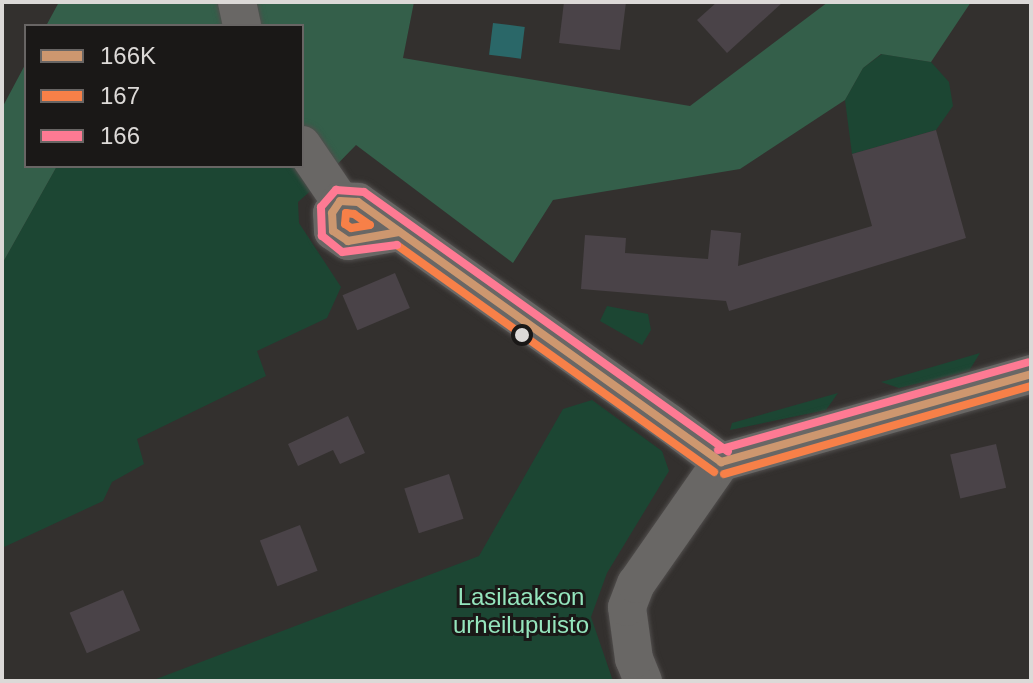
<!DOCTYPE html>
<html>
<head>
<meta charset="utf-8">
<style>
	body { margin:0 }
	#map { position:relative; width:1033px; height:683px; overflow:hidden; background:#33302e; font-family:Helvetica,sans-serif }
	div>[style] { position:absolute }
	.green>* { inset:0; background:#1c4633 }
	.forest>* { inset:0; background:#345f4a }
	.water>* { inset:0; background:#2a6768; transform-origin:0 0 }
	.building>* { inset:0; background:#4a4348; transform-origin:0 0 }
	.roads { filter:drop-shadow(0 0 2px #514e4d) drop-shadow(0 0 2px #514e4d) }
	.street>* { height:38px; margin:-19px; padding:0 19px; transform-origin:19px; border-radius:19px; background:#696765 }
	.bus-1>* { height:8px; margin:-4px; padding:0 4px; transform-origin:4px; border-radius:4px; background:#cd976f }
	.bus-2>* { height:8px; margin:-4px; padding:0 4px; transform-origin:4px; border-radius:4px; background:#f78048 }
	.bus-3>* { height:8px; margin:-4px; padding:0 4px; transform-origin:4px; border-radius:4px; background:#fe7a93 }
	.dots>* { width:22px; height:22px; translate:-50% -50%; box-sizing:border-box; border:4px solid #1a1817; border-radius:50% }
	span { translate:-50% -50%; white-space:nowrap; text-align:center; line-height:1.15; -webkit-text-stroke:6px #1a1817; paint-order:stroke }
	.park-label { font-size:24px; color:#95e5bd }
	.frame { position:absolute; inset:0; border:4px solid #dcd9d7; pointer-events:none }
	.legend { position:absolute; left:24px; top:24px; width:280px; height:144px; box-sizing:border-box; background:#1a1817; border:2px solid #686564; margin:0; padding:10px 14px; list-style:none; font-size:24px; color:#dcd9d7 }
	.legend li { display:flex; align-items:center; gap:16px; height:40px }
	.legend b { width:40px; border:2px solid #686564 }
</style>
</head>
<body>
<div id="map">
	<div class="green">
		<div style="clip-path:polygon(882px 54px,931px 62px,949px 82px,953px 106px,936px 130px,852px 154px,845px 100px,863px 68px)"></div>
		<div style="clip-path:polygon(57px 166px,301px 166px,316px 186px,298px 202px,299px 223px,341px 287px,327px 318px,257px 351px,266px 376px,137px 439px,144px 464px,112px 482px,103px 501px,2px 548px,2px 264px)"></div>
		<div style="clip-path:polygon(607px 306px,648px 314px,651px 330px,642px 345px,600px 321px)"></div>
		<div style="clip-path:polygon(980px 353px,969px 371px,899px 388px,881px 382px)"></div>
		<div style="clip-path:polygon(838px 393px,826px 410px,730px 430px,732px 423px)"></div>
		<div style="clip-path:polygon(592px 400px,662px 451px,669px 471px,607px 573px,591px 617px,613px 681px,151px 681px,479px 556px,563px 409px)"></div>
	</div>
	<div class="forest">
		<div style="clip-path:polygon(59px 2px,414px 2px,403px 58px,690px 106px,828px 2px,971px 2px,931px 62px,881px 54px,863px 68px,845px 100px,740px 169px,553px 200px,513px 263px,356px 145px,316px 186px,302px 166px,302px 26px,46px 26px)"></div>
		<div style="clip-path:polygon(26px 63px,26px 166px,57px 166px,2px 264px,2px 108px)"></div>
	</div>
	<div class="water">
		<div style="left:493px;top:23px;width:32px;height:32px;rotate:7deg"></div>
	</div>
	<div class="building">
		<div style="clip-path:polygon(564px 2px,626px 2px,620px 50px,559px 43px)"></div>
		<div style="clip-path:polygon(717px 2px,783px 2px,727px 53px,697px 20px)"></div>
		<div style="clip-path:polygon(936px 130px,966px 238px,729px 311px,726px 301px,581px 289px,585px 235px,626px 238px,625px 253px,708px 259px,711px 230px,741px 233px,738px 266px,872px 226px,852px 154px)"></div>
		<div style="left:395px;top:273px;width:38px;height:57px;rotate:67deg"></div>
		<div style="clip-path:polygon(348px 416px,365px 453px,340px 464px,333px 450px,298px 466px,288px 444px)"></div>
		<div style="left:996px;top:444px;width:45px;height:47px;rotate:77deg"></div>
		<div style="left:449px;top:474px;width:47px;height:47px;rotate:72deg"></div>
		<div style="left:300px;top:525px;width:49px;height:43px;rotate:69deg"></div>
		<div style="left:123px;top:590px;width:44px;height:58px;rotate:67deg"></div>
	</div>
	<div class="roads">
		<div class="street">
			<div style="left:237px;top:2px;width:25px;rotate:78deg"></div>
			<div style="left:302px;top:145px;width:68px;rotate:55.8deg"></div>
			<div style="left:399px;top:232px;width:52px;rotate:170deg"></div>
			<div style="left:348px;top:241px;width:18px;rotate:-146deg"></div>
			<div style="left:333px;top:231px;width:18px;rotate:-93deg"></div>
			<div style="left:332px;top:213px;width:14px;rotate:-56deg"></div>
			<div style="left:340px;top:201px;width:18px;rotate:3deg"></div>
			<div style="left:358px;top:202px;width:382px;rotate:35.4deg"></div>
			<div style="left:669px;top:423px;width:65px;rotate:36.9deg"></div>
			<div style="left:643px;top:681px;width:24px;rotate:-112deg"></div>
			<div style="left:634px;top:659px;width:52px;rotate:-97.7deg"></div>
			<div style="left:627px;top:607px;width:25px;rotate:-69deg"></div>
			<div style="left:636px;top:584px;width:149px;rotate:-55.1deg"></div>
			<div style="left:721px;top:462px;width:322px;rotate:-15.8deg"></div>
		</div>
	</div>
	<div class="bus-1">
		<div style="left:399px;top:232px;width:52px;rotate:170deg"></div>
		<div style="left:348px;top:241px;width:18px;rotate:-146deg"></div>
		<div style="left:333px;top:231px;width:18px;rotate:-93deg"></div>
		<div style="left:332px;top:213px;width:14px;rotate:-56deg"></div>
		<div style="left:340px;top:201px;width:18px;rotate:3deg"></div>
		<div style="left:358px;top:202px;width:447px;rotate:35.6deg"></div>
		<div style="left:721px;top:462px;width:322px;rotate:-15.8deg"></div>
	</div>
	<div class="bus-2">
		<div style="left:346px;top:213px;width:8px;rotate:7deg"></div>
		<div style="left:354px;top:214px;width:19px;rotate:35deg"></div>
		<div style="left:370px;top:225px;width:19px;rotate:171deg"></div>
		<div style="left:351px;top:228px;width:7px;rotate:-146deg"></div>
		<div style="left:345px;top:224px;width:11px;rotate:-85deg"></div>
		<div style="left:397px;top:245px;width:390px;rotate:35.6deg"></div>
		<div style="left:724px;top:474px;width:319px;rotate:-16deg"></div>
	</div>
	<div class="bus-3">
		<div style="left:397px;top:245px;width:55px;rotate:172.7deg"></div>
		<div style="left:342px;top:252px;width:26px;rotate:-141deg"></div>
		<div style="left:322px;top:236px;width:29px;rotate:-92deg"></div>
		<div style="left:321px;top:207px;width:23px;rotate:-49deg"></div>
		<div style="left:336px;top:190px;width:28px;rotate:4deg"></div>
		<div style="left:364px;top:192px;width:447px;rotate:35.5deg"></div>
		<div style="left:718px;top:450px;width:322px;rotate:-15.8deg"></div>
	</div>
	<div class="dots">
		<div style="left:522px;top:335px;background:#dcd9d7"></div>
	</div>
	<div class="park-label">
		<span style="left:521px;top:611px">Lasilaakson<br>urheilupuisto</span>
	</div>
	<div class="frame"></div>
	<ul class="legend">
	<li><b style="height:10px;background:#cd976f"></b>166K</li>
	<li><b style="height:10px;background:#f78048"></b>167</li>
	<li><b style="height:10px;background:#fe7a93"></b>166</li>
	</ul>
</div>
</body>
</html>
